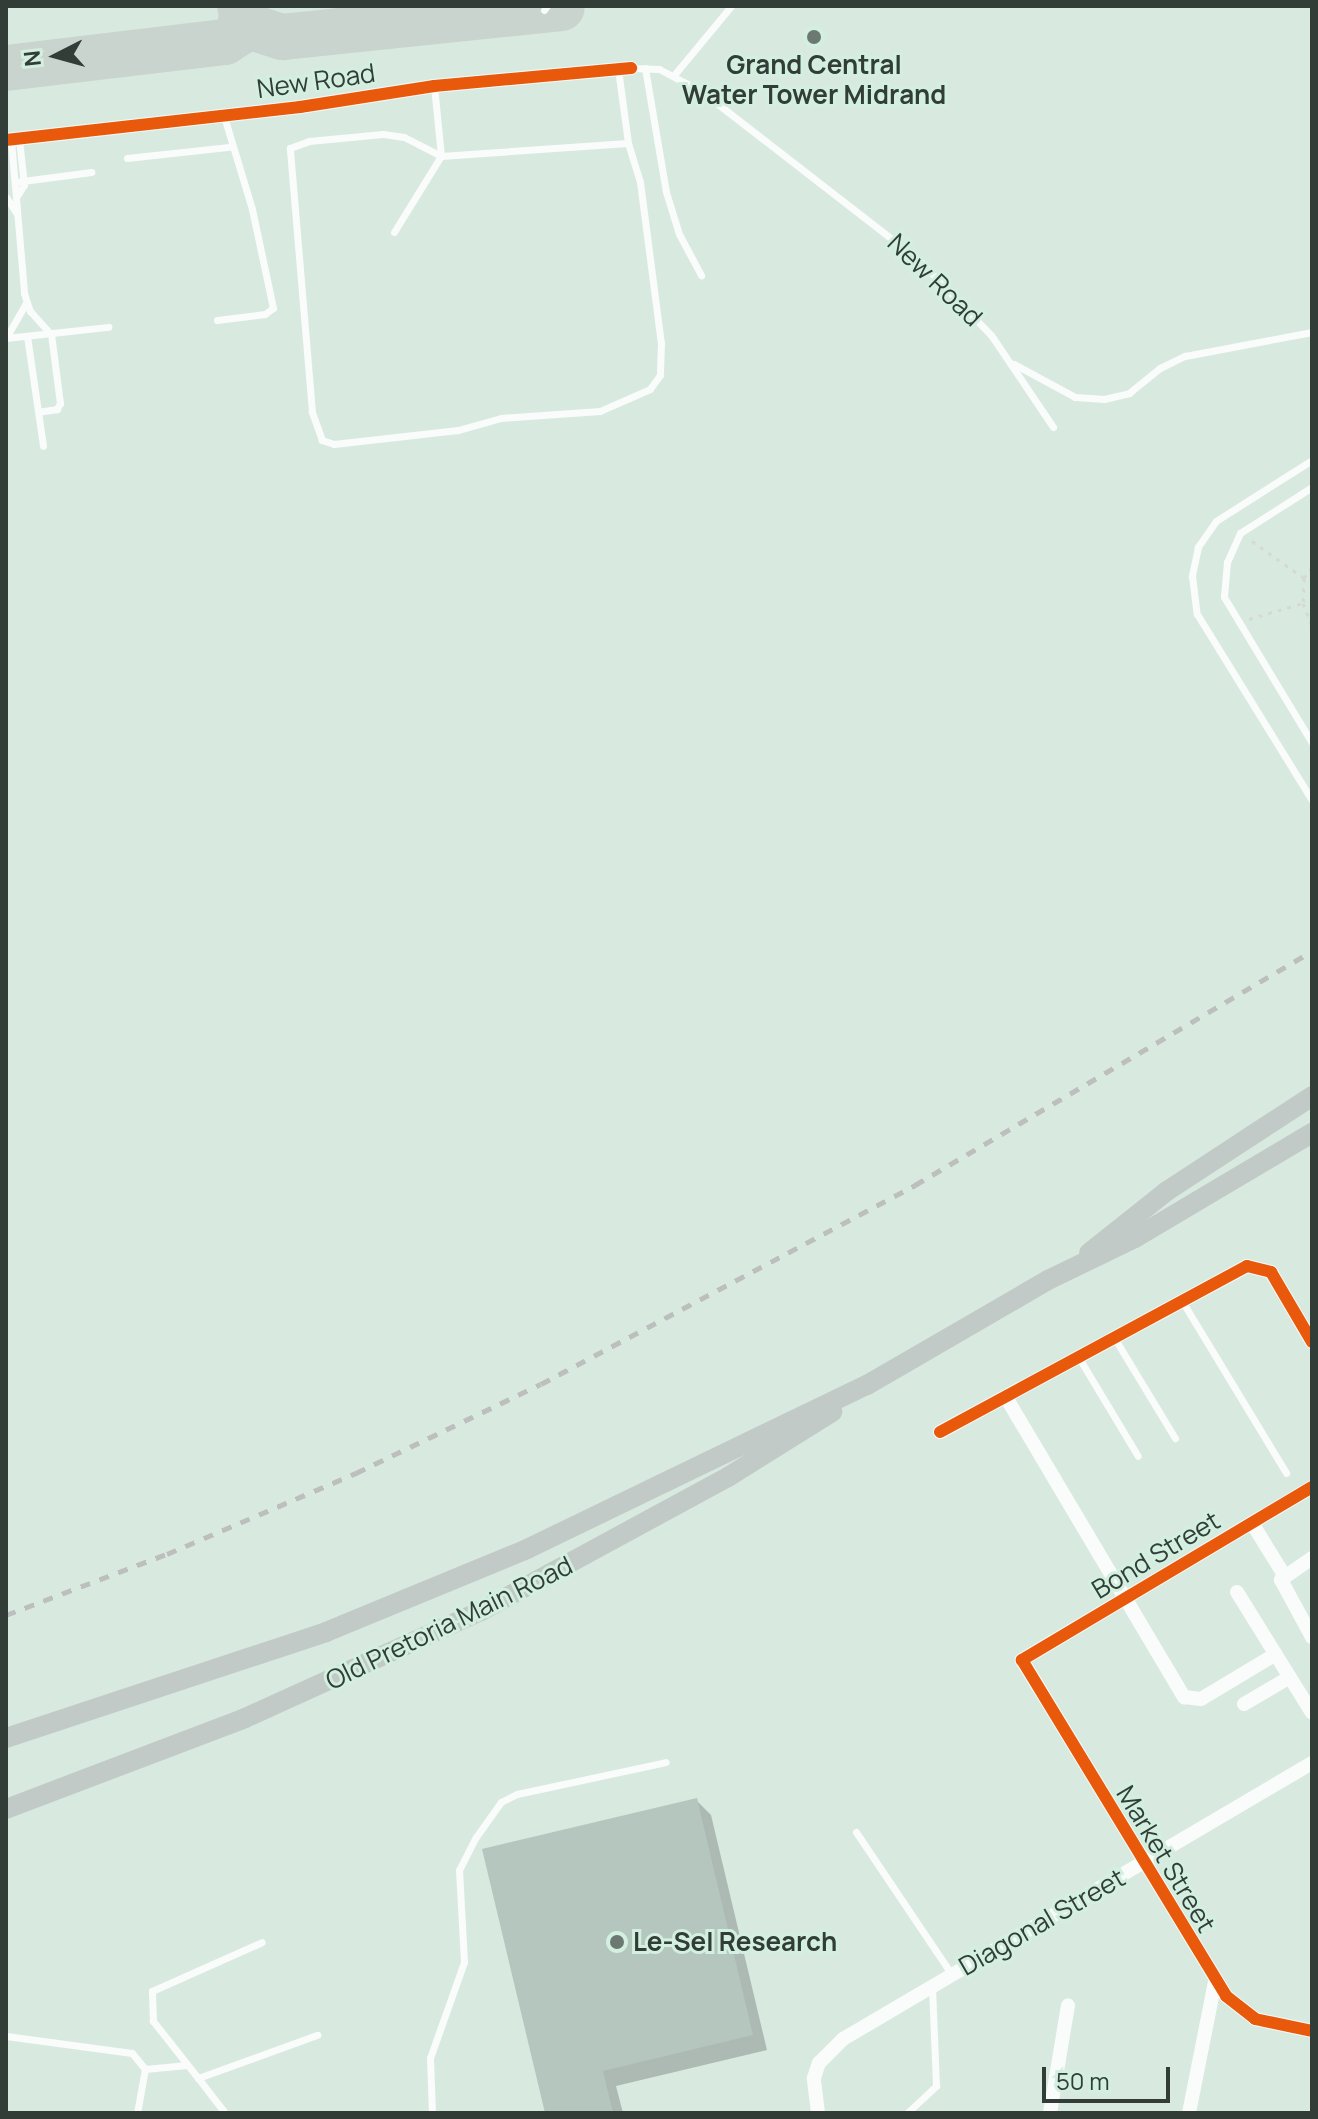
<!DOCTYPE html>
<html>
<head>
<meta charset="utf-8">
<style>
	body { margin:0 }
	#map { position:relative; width:1318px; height:2119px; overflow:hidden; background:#d8e9e0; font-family:Manrope,sans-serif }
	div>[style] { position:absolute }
	.shadow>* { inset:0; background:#0003 }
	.taxiway>* { height:46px; margin:-23px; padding:0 23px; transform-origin:23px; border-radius:23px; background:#cad4ce }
	.building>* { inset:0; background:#b4c6bd }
	.path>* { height:3px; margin-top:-1.5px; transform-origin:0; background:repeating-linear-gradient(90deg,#d5d9d7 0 4px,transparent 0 10px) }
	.service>* { height:7px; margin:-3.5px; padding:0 3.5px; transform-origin:3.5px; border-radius:3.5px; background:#f9fcfa }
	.minor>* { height:14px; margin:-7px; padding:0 7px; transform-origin:7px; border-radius:7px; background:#f9fcfa }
	.secondary>* { height:20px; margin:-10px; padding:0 10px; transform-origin:10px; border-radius:10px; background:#c2cac7 }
	.rail>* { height:5px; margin-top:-2.5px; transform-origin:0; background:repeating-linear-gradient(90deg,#bcbfbd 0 10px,transparent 0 20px) }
	.cycleway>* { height:12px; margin:-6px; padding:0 6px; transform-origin:6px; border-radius:6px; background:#e8590c }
	.dots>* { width:22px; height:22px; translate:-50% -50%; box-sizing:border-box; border:4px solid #d2efe0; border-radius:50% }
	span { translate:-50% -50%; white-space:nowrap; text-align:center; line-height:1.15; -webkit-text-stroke:6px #d2efe0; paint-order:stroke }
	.poi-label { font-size:26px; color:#323d37; font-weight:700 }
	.left { translate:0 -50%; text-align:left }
	.street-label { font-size:26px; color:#323d37 }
	.frame { position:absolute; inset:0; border:8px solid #323d37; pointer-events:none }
	.north { position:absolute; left:16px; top:16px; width:80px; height:80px; -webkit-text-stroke:6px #d2efe0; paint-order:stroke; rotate:264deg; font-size:22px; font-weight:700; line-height:32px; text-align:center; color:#323d37 }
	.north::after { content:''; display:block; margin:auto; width:28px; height:36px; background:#323d37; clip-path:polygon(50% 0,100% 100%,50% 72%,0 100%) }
	.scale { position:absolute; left:1042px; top:2067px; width:128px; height:36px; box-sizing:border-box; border:4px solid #323d37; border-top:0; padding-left:10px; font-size:24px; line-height:28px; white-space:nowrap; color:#323d37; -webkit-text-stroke:6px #d2efe0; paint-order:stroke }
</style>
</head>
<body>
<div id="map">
	<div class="shadow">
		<div style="clip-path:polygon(696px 1800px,711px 1815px,767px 2050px,616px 2086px,623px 2113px,547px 2113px)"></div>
	</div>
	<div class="taxiway">
		<div style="left:240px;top:6px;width:24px;rotate:62deg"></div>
		<div style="left:251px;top:27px;width:33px;rotate:18deg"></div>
		<div style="left:282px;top:37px;width:281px;rotate:-5.9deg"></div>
		<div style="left:6px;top:68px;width:221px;rotate:-6.8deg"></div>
		<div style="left:225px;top:42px;width:17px;rotate:-33deg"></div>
		<div style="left:239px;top:33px;width:19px;rotate:-81deg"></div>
	</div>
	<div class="building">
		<div style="clip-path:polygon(697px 1798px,753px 2035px,603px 2071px,613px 2113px,545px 2113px,482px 1849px)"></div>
	</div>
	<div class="path">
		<div style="left:1252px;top:541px;width:64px;rotate:35.4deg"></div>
		<div style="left:1312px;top:567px;width:14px;rotate:126deg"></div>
		<div style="left:1304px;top:578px;width:25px;rotate:92deg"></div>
		<div style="left:1303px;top:603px;width:26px;rotate:69deg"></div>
		<div style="left:1249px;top:619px;width:56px;rotate:-16.5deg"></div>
	</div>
	<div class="service">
		<div style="left:544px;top:10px;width:5px;rotate:-53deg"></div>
		<div style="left:631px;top:68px;width:28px;rotate:2deg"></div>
		<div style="left:659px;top:69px;width:47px;rotate:27.6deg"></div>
		<div style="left:701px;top:91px;width:276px;rotate:37.8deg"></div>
		<div style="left:919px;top:260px;width:104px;rotate:46.2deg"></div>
		<div style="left:991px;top:335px;width:111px;rotate:56deg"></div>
		<div style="left:645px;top:68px;width:126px;rotate:80.4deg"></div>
		<div style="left:666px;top:192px;width:44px;rotate:72.8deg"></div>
		<div style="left:679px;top:234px;width:47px;rotate:61.8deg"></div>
		<div style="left:618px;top:69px;width:75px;rotate:82.3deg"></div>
		<div style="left:674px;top:75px;width:89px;rotate:-50.4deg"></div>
		<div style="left:383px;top:134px;width:21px;rotate:8deg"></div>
		<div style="left:404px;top:137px;width:42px;rotate:27.2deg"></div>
		<div style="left:441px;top:156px;width:187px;rotate:-4deg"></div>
		<div style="left:628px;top:143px;width:41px;rotate:72.9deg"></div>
		<div style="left:640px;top:182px;width:162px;rotate:82.6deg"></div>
		<div style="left:661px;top:343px;width:32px;rotate:92deg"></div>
		<div style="left:660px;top:375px;width:17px;rotate:126deg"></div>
		<div style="left:650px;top:389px;width:55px;rotate:156.3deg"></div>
		<div style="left:600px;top:411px;width:99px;rotate:176deg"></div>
		<div style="left:501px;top:418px;width:45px;rotate:164.4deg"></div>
		<div style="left:458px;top:430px;width:125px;rotate:173.6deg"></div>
		<div style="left:334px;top:444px;width:13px;rotate:-162deg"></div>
		<div style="left:322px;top:440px;width:30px;rotate:-110deg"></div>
		<div style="left:312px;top:412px;width:265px;rotate:-94.8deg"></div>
		<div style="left:290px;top:148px;width:20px;rotate:-20deg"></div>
		<div style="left:309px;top:141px;width:74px;rotate:-5.4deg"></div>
		<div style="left:11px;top:140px;width:154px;rotate:85.1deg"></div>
		<div style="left:24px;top:293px;width:19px;rotate:72deg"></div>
		<div style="left:30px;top:311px;width:31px;rotate:48deg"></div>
		<div style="left:51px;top:334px;width:70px;rotate:82.6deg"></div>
		<div style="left:60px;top:403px;width:7px;rotate:117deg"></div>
		<div style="left:57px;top:409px;width:18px;rotate:171deg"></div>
		<div style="left:127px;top:158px;width:103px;rotate:-6.2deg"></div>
		<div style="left:15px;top:182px;width:77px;rotate:-7.5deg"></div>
		<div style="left:17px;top:196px;width:13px;rotate:-58deg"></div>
		<div style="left:24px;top:185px;width:46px;rotate:-96.2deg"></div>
		<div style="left:6px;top:197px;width:20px;rotate:57deg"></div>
		<div style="left:394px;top:232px;width:89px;rotate:-58.3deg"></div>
		<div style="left:441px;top:156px;width:70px;rotate:-95.7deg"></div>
		<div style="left:217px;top:320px;width:48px;rotate:-7.1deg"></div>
		<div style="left:265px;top:314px;width:10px;rotate:-37deg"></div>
		<div style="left:273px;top:308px;width:101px;rotate:-102deg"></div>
		<div style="left:252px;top:209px;width:97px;rotate:-106.8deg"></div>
		<div style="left:27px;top:336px;width:111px;rotate:81.7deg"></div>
		<div style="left:6px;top:338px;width:103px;rotate:-6.2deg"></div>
		<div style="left:6px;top:338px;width:40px;rotate:-60.3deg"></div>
		<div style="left:1014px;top:364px;width:69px;rotate:28.4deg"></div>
		<div style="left:1075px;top:397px;width:29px;rotate:4deg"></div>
		<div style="left:1104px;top:399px;width:26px;rotate:-13deg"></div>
		<div style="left:1129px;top:393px;width:40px;rotate:-39deg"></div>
		<div style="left:1160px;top:368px;width:28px;rotate:-26deg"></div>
		<div style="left:1185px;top:356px;width:129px;rotate:-10.7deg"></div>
		<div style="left:1312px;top:460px;width:114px;rotate:147.6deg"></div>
		<div style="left:1216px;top:521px;width:32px;rotate:125deg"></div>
		<div style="left:1198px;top:547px;width:30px;rotate:102deg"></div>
		<div style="left:1192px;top:576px;width:38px;rotate:83deg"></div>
		<div style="left:1197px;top:614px;width:219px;rotate:58.3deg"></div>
		<div style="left:1312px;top:487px;width:85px;rotate:147.4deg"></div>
		<div style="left:1240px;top:533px;width:32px;rotate:114deg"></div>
		<div style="left:1227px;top:562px;width:35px;rotate:95deg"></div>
		<div style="left:1224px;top:597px;width:170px;rotate:58.9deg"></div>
		<div style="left:1182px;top:1301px;width:201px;rotate:58.8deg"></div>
		<div style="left:1115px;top:1339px;width:116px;rotate:58.8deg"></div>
		<div style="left:1079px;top:1358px;width:114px;rotate:59deg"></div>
		<div style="left:856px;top:1832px;width:172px;rotate:56.1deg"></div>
		<div style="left:6px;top:2036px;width:127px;rotate:7.7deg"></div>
		<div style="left:132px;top:2053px;width:21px;rotate:51deg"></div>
		<div style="left:145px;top:2069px;width:42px;rotate:-5.4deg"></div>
		<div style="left:198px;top:2078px;width:73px;rotate:-128.3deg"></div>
		<div style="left:153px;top:2021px;width:30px;rotate:-92deg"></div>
		<div style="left:152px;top:1991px;width:120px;rotate:-24deg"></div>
		<div style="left:137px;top:2113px;width:45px;rotate:-79.7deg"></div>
		<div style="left:225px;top:2113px;width:44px;rotate:-127.6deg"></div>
		<div style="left:198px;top:2078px;width:127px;rotate:-19.9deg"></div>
		<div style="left:432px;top:2113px;width:55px;rotate:-92.1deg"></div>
		<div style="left:430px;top:2058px;width:102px;rotate:-70.5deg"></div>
		<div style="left:464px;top:1962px;width:92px;rotate:-93.1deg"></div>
		<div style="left:459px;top:1870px;width:37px;rotate:-63deg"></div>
		<div style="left:476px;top:1837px;width:43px;rotate:-54.5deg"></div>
		<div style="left:501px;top:1802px;width:18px;rotate:-27deg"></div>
		<div style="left:517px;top:1794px;width:152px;rotate:-12.1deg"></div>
		<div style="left:907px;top:2113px;width:40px;rotate:-43deg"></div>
		<div style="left:936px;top:2086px;width:99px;rotate:-92.3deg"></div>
	</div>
	<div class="minor">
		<div style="left:6px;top:140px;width:296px;rotate:-6.4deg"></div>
		<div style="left:300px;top:107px;width:136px;rotate:-8.9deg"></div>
		<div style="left:434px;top:86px;width:198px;rotate:-5.2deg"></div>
		<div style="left:1007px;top:1399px;width:347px;rotate:59.3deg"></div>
		<div style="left:1184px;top:1697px;width:17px;rotate:7deg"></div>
		<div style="left:1201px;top:1699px;width:87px;rotate:-31deg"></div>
		<div style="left:940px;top:1432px;width:349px;rotate:-28.4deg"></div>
		<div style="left:1247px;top:1266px;width:25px;rotate:14deg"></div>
		<div style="left:1271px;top:1272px;width:81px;rotate:59.6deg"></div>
		<div style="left:1312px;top:1487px;width:338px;rotate:149.2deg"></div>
		<div style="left:1022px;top:1660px;width:393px;rotate:58.7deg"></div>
		<div style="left:1226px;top:1996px;width:37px;rotate:38deg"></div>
		<div style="left:1255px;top:2019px;width:58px;rotate:11.9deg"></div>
		<div style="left:1252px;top:1523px;width:61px;rotate:58.4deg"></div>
		<div style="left:1312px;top:1558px;width:38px;rotate:145deg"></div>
		<div style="left:1281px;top:1580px;width:65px;rotate:61.5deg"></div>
		<div style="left:1237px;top:1592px;width:142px;rotate:58.2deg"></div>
		<div style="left:1244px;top:1704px;width:53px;rotate:-30.4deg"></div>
		<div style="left:818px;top:2113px;width:35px;rotate:-97deg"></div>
		<div style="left:814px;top:2078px;width:16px;rotate:-72deg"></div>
		<div style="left:819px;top:2063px;width:34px;rotate:-45deg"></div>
		<div style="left:843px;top:2039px;width:544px;rotate:-30.48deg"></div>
		<div style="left:1050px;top:2113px;width:109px;rotate:-80.5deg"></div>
		<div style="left:1189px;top:2113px;width:134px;rotate:-78.8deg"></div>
	</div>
	<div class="secondary">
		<div style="left:1089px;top:1253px;width:100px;rotate:-38.5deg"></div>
		<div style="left:1167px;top:1191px;width:173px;rotate:-33.2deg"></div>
		<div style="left:6px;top:1738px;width:337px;rotate:-18.3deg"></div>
		<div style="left:326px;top:1632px;width:217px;rotate:-22.4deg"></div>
		<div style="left:527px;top:1549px;width:377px;rotate:-25.8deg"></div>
		<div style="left:867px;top:1385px;width:209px;rotate:-30.1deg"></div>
		<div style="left:1048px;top:1280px;width:97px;rotate:-25.8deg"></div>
		<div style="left:1135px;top:1238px;width:206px;rotate:-30.7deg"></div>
		<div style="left:6px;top:1809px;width:256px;rotate:-20.8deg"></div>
		<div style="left:245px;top:1718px;width:259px;rotate:-24.4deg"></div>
		<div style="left:481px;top:1611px;width:281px;rotate:-28.5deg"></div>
		<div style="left:728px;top:1477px;width:123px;rotate:-32deg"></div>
	</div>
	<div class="rail">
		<div style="left:6px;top:1615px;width:172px;rotate:-20.8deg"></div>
		<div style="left:167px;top:1554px;width:206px;rotate:-23.2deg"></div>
		<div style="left:356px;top:1473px;width:205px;rotate:-25.7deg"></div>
		<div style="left:541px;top:1384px;width:424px;rotate:-28deg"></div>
		<div style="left:915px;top:1185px;width:461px;rotate:-30.5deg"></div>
	</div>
	<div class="cycleway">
		<div style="left:6px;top:140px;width:296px;rotate:-6.4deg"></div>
		<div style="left:300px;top:107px;width:136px;rotate:-8.9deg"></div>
		<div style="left:434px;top:86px;width:198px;rotate:-5.2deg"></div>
		<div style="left:940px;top:1432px;width:349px;rotate:-28.4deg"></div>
		<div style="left:1247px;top:1266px;width:25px;rotate:14deg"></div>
		<div style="left:1271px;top:1272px;width:81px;rotate:59.6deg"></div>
		<div style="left:1312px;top:1487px;width:338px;rotate:149.2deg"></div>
		<div style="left:1022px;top:1660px;width:393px;rotate:58.7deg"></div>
		<div style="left:1226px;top:1996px;width:37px;rotate:38deg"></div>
		<div style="left:1255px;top:2019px;width:58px;rotate:11.9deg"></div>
	</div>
	<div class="dots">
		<div style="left:814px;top:37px;background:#6c7972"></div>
		<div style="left:617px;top:1942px;background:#6c7972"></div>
	</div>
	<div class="poi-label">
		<span style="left:814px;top:80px">Grand Central<br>Water Tower Midrand</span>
		<span class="left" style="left:633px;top:1942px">Le-Sel Research</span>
	</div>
	<div class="street-label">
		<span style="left:316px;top:81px;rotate:-8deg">New Road</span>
		<span style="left:935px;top:280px;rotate:44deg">New Road</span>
		<span style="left:1156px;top:1555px;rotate:-31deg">Bond Street</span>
		<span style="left:449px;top:1623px;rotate:-26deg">Old Pretoria Main Road</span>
		<span style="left:1166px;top:1859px;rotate:59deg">Market Street</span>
		<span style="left:1042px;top:1922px;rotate:-30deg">Diagonal Street</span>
	</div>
	<div class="frame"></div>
	<div class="north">N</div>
	<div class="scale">50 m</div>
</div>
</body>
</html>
